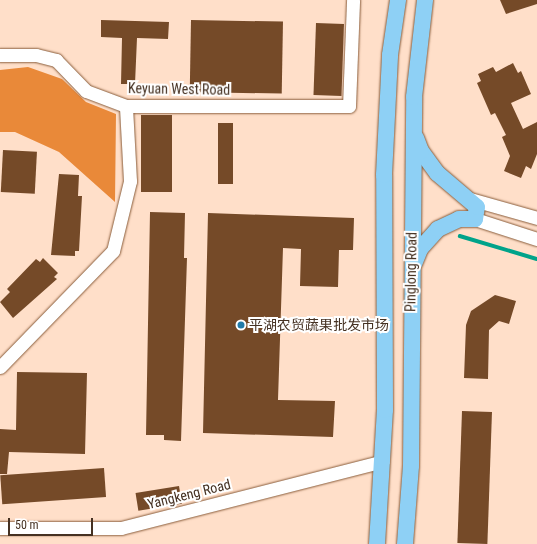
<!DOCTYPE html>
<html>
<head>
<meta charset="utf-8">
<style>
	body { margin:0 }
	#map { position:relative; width:537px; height:544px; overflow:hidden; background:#ffdfc9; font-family:"Roboto Condensed","Noto Sans SC",sans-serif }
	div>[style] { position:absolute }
	.forest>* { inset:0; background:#e98939 }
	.stream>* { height:3.5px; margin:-1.75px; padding:0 1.75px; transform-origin:1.75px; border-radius:1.75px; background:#00a38a }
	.building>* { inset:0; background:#754a28; transform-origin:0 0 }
	.roads { filter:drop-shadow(0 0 1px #8a5d3b) drop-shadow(0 0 1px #8a5d3b) }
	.minor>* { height:13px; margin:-6.5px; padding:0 6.5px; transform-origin:6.5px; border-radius:6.5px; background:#fff }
	.major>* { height:16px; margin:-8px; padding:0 8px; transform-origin:8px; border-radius:8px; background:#8ed0f5 }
	.dots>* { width:11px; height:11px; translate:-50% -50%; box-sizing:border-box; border:2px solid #fff; border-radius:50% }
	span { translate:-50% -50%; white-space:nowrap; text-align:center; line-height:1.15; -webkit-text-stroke:4px #fff; paint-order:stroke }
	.street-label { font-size:14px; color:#453122 }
	.poi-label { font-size:14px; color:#453122 }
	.left { translate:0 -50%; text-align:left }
	.scale { position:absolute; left:8px; top:518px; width:85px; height:18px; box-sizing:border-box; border:2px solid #453122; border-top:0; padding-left:5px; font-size:12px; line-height:14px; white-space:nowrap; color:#453122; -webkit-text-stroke:3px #fff; paint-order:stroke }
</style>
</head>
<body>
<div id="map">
	<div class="forest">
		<div style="clip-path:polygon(28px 67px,62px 79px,86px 102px,116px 114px,115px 202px,59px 152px,15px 132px,0 132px,0 70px)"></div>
	</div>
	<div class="stream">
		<div style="left:460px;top:236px;width:80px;rotate:16.6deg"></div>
	</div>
	<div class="building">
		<div style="clip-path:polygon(500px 0,537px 0,537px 4px,506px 14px)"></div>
		<div style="clip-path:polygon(101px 20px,169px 22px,168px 39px,137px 38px,135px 84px,121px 84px,122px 38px,101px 37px)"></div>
		<div style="left:191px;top:20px;width:92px;height:72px;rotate:1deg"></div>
		<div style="left:316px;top:23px;width:28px;height:72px;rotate:2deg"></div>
		<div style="clip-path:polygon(513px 63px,518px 73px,521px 71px,531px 94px,511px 103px,523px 129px,537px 122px,537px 154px,531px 169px,526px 166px,521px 178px,504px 171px,510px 156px,502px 137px,506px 135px,495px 113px,491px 115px,477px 83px,481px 81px,478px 74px,493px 67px,496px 72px)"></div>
		<div style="left:141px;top:115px;width:31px;height:77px"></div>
		<div style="left:218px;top:123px;width:15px;height:61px"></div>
		<div style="left:3px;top:150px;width:34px;height:42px;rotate:3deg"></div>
		<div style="clip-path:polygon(59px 174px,79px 175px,78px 196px,82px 196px,79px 251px,75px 251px,75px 256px,51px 255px)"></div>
		<div style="clip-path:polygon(150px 212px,185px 213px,184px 258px,187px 258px,181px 441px,164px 440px,164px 435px,146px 435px)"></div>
		<div style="clip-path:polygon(208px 213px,354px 218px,353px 250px,339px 250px,338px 287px,300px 286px,301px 249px,283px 248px,278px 400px,335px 401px,333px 437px,203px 433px)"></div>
		<div style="clip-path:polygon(43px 258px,58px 273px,54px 277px,57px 279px,13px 318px,0 302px,10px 292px,7px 289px,36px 259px,40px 262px)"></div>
		<div style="clip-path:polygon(495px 295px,516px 301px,509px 324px,499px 321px,489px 330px,488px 379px,464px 378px,466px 325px,471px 311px)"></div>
		<div style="clip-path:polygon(17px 372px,87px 373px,85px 454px,9px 452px,7px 474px,0 474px,0 429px,16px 430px)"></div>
		<div style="left:462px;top:411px;width:30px;height:132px;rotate:2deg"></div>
		<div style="left:104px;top:468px;width:29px;height:104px;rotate:86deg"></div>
		<div style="left:179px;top:486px;width:18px;height:44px;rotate:81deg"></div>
	</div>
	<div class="roads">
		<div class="minor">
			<div style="left:0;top:55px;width:36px"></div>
			<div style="left:36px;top:55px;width:21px;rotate:14deg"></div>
			<div style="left:56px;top:60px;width:43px;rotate:45.9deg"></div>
			<div style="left:86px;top:91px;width:43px;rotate:20.6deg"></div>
			<div style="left:126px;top:106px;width:223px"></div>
			<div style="left:349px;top:106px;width:106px;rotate:-87.8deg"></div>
			<div style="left:470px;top:199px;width:70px;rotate:15.8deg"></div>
			<div style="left:475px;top:219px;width:65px;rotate:17.9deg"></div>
			<div style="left:0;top:367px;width:162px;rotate:-45.8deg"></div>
			<div style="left:113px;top:251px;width:72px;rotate:-76.3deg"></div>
			<div style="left:130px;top:181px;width:75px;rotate:-93.1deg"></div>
			<div style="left:0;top:528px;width:121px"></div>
			<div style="left:121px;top:528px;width:270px;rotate:-14.3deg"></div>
		</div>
		<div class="major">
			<div style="left:414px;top:264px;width:16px;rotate:-68deg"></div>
			<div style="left:420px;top:249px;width:27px;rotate:-48deg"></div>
			<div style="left:438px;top:229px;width:23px;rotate:-25deg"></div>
			<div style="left:459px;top:219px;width:16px"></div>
			<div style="left:475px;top:219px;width:12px;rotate:-81deg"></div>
			<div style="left:477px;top:207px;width:52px;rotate:-139.6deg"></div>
			<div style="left:437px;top:173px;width:27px;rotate:-126deg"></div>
			<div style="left:421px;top:151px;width:14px;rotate:-111deg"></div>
			<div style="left:377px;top:544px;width:134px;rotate:-86.6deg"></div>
			<div style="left:385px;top:410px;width:235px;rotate:-90.2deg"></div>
			<div style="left:384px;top:175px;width:120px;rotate:-87.1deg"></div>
			<div style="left:390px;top:55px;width:56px;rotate:-81.7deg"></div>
			<div style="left:405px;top:544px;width:78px;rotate:-85.6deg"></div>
			<div style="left:411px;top:466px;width:369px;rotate:-89.5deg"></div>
			<div style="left:414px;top:97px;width:98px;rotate:-83.5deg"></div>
		</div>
	</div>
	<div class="dots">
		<div style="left:241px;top:325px;background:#217ba9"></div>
	</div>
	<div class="street-label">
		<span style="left:179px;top:89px;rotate:1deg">Keyuan West Road</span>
		<span style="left:411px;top:272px;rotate:-89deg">Pinglong Road</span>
		<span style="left:189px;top:494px;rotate:-14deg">Yangkeng Road</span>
	</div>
	<div class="poi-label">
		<span class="left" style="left:249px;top:325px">平湖农贸蔬果批发市场</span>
	</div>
	<div class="scale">50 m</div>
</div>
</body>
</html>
